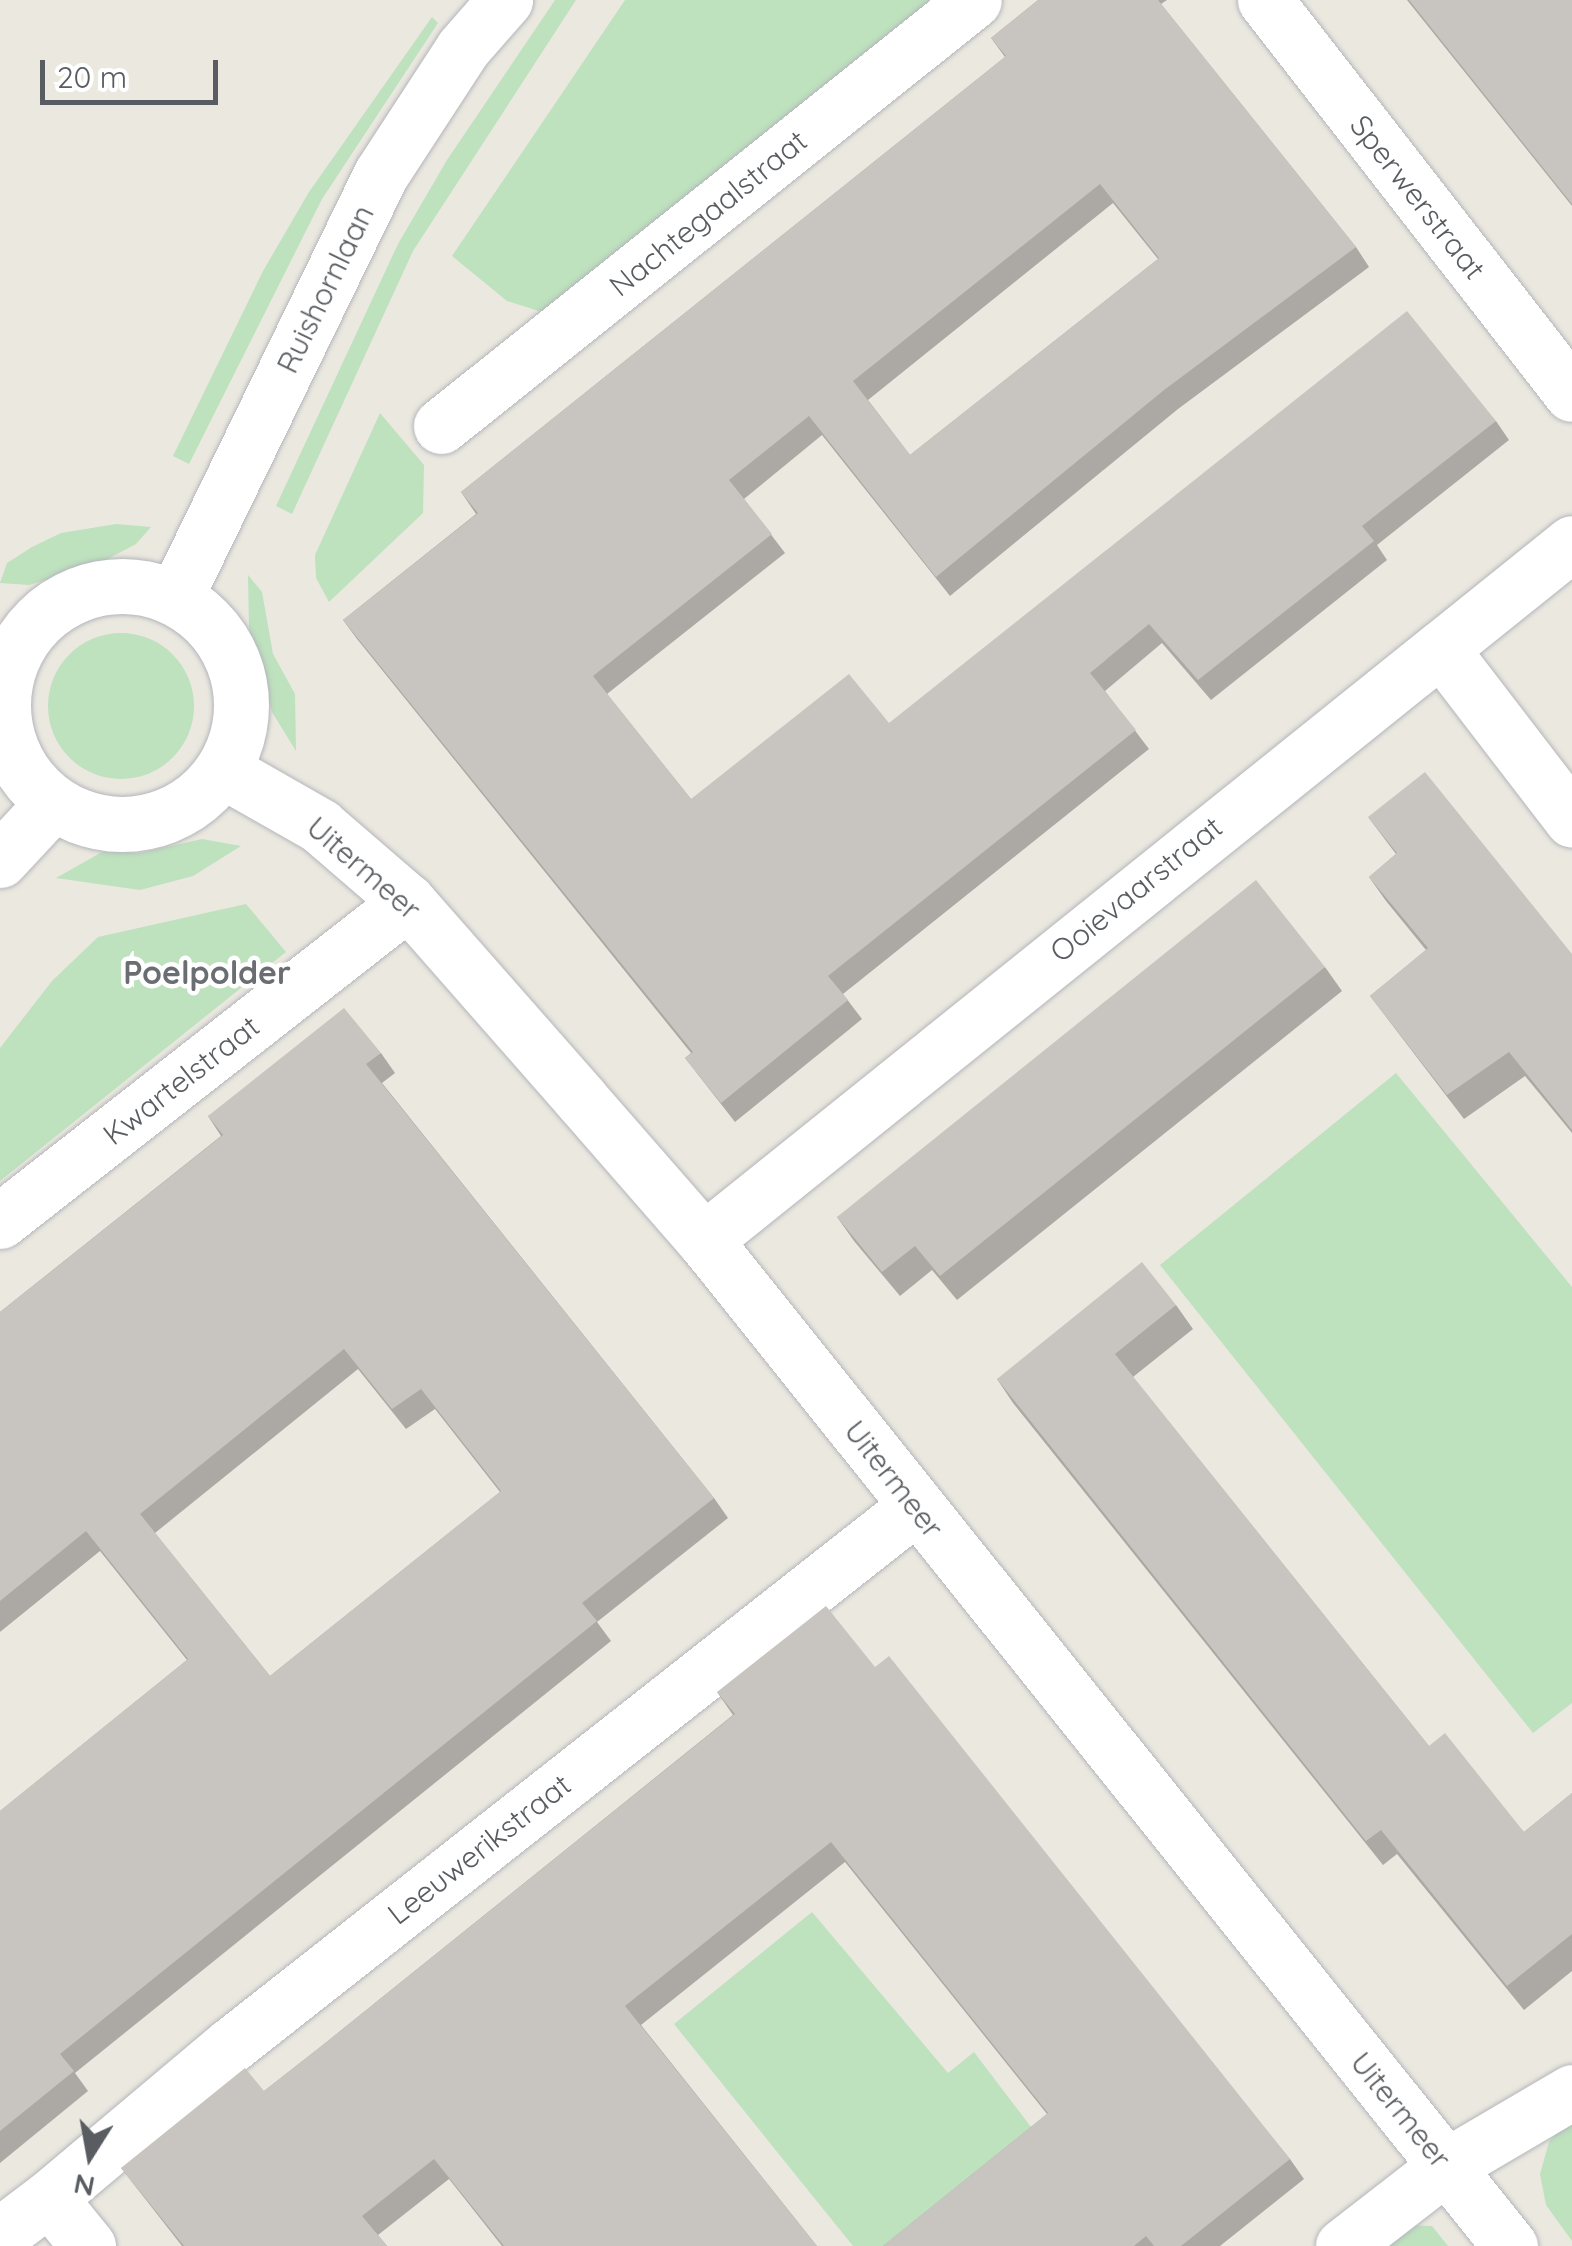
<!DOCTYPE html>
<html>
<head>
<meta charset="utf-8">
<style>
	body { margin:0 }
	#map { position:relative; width:1572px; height:2246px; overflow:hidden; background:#ebe8e0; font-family:Quicksand,sans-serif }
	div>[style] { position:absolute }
	.green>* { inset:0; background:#bee1be }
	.round { border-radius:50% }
	.roads { filter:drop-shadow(0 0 2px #b3b6ba) drop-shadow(0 0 2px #b3b6ba) }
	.street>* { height:55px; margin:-27.5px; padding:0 27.5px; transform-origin:27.5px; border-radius:27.5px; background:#fff }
	.secondary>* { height:55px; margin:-27.5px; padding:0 27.5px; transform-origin:27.5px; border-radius:27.5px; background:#fff }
	.secondary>.ring { margin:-27.5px; padding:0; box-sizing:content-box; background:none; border:55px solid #fff; border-radius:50% }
	.wall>* { inset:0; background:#aca9a5 }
	.building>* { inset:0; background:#c8c5c0 }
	span { translate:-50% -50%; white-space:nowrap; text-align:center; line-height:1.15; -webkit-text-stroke:9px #fff; paint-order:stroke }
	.street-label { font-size:30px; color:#595c60 }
	.neighbourhood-label { font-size:32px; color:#6a6e72; font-weight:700 }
	.north { position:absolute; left:40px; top:2106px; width:100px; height:100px; -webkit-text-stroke:8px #fff; paint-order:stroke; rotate:191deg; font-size:28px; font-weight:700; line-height:40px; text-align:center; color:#595c60 }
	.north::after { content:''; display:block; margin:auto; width:35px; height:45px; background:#595c60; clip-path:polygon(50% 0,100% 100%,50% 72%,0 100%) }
	.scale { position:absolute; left:40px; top:60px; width:178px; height:45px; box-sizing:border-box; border:5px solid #595c60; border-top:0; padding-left:12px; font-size:30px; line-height:35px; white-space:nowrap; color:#595c60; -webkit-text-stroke:8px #fff; paint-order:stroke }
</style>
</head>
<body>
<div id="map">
	<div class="green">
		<div style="clip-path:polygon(555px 0,576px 0,413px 251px,292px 514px,276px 506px,398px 244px,447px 160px)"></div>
		<div style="clip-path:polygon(625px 0,952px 0,542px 312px,507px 301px,452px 256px)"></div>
		<div style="clip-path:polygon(432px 17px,438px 23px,322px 199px,189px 464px,173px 456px,263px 271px,309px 192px)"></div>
		<div style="clip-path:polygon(380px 413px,424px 465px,423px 513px,329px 602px,316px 578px,315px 555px)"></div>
		<div style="clip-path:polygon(116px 524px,151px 527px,136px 544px,98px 564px,29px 585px,0 583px,7px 563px,32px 547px,61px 533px)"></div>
		<div style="clip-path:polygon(248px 575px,262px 592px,273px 654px,295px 694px,296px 751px,272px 712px,249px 628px)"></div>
		<div class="round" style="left:48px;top:633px;width:146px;height:146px"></div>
		<div style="clip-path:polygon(202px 839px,241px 846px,193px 876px,140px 890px,56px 878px,102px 852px,140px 853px)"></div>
		<div style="clip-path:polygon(246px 904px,286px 952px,0 1181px,0 1048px,52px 981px,98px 937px)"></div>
		<div style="clip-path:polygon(1396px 1073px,1572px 1287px,1572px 1703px,1533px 1733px,1160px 1265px)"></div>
		<div style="clip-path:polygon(812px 1912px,948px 2073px,974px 2052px,1031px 2127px,888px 2246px,853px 2246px,674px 2024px)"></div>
		<div style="clip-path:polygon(1572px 2114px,1572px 2241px,1546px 2205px,1540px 2174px,1549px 2142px)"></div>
		<div style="clip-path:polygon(1402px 2225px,1432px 2226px,1448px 2246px,1376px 2246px)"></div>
	</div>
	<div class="roads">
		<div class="street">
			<div style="left:1265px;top:0;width:499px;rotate:52.1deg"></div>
			<div style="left:441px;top:426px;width:682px;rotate:-38.63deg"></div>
			<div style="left:1441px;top:649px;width:215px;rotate:52.5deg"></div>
			<div style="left:0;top:656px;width:12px;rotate:35deg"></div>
			<div style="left:0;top:1221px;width:518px;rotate:-38.02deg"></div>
			<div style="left:704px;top:1240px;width:1113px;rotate:-38.76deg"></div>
			<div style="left:49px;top:2198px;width:238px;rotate:-40.1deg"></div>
			<div style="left:231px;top:2045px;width:869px;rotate:-38.18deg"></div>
			<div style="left:0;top:2235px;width:61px;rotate:-37.1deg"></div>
			<div style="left:49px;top:2198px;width:62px;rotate:50.9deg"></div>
			<div style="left:1343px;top:2246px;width:130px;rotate:-37.8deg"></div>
			<div style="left:1446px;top:2166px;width:146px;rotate:-30.4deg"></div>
		</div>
		<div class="secondary">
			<div class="ring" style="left:3px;top:586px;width:183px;height:183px"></div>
			<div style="left:175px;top:598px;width:471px;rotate:-64.1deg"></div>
			<div style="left:381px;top:174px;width:150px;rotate:-56.9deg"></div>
			<div style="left:463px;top:48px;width:64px;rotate:-48.8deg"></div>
			<div style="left:222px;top:770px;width:113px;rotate:29.7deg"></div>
			<div style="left:320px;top:826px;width:116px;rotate:40.8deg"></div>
			<div style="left:408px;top:902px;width:261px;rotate:48.7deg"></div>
			<div style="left:580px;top:1098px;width:189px;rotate:48.9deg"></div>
			<div style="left:704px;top:1240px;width:1289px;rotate:51.3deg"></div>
			<div style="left:0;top:860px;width:78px;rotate:-47.1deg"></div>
		</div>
	</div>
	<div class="wall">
		<div style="clip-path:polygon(evenodd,1038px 0,1167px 0,1161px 4px,1356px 247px,1369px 267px,1178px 409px,950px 596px,822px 435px,744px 499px,785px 553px,607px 694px,691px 799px,889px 723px,1496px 421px,1509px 440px,1377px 545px,1387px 560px,1211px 700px,1162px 643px,1105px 691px,1149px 749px,843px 994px,862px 1019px,735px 1122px,685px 1058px,691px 1053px,357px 639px,343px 620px,476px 514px,461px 492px,1005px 57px,991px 38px,1038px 0,1113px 203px,1158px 259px,910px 455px,868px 400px,1113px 203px)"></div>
		<div style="clip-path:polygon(1407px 0,1572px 0,1572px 206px)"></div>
		<div style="clip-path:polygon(1368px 817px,1572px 954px,1572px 1133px,1525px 1076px,1464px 1119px,1370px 996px,1426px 950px,1386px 901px,1369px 877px,1396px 854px)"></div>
		<div style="clip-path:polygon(1325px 967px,1342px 991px,957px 1300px,932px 1270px,900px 1296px,854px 1241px,837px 1217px)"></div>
		<div style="clip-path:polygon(evenodd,381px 1053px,395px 1073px,382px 1083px,714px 1498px,728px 1518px,597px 1622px,611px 1641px,75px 2073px,88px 2091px,0 2163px,0 1811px,187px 1660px,100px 1551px,0 1632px,0 1312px,221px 1136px,208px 1116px,381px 1053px,358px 1369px,406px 1429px,435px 1409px,500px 1492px,270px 1676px,155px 1533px,358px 1369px)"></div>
		<div style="clip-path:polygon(1176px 1305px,1193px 1329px,1133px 1377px,1429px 1746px,1524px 1832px,1572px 1793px,1572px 1971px,1524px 2010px,1397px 1854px,1383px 1865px,1013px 1403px,997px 1379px)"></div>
		<div style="clip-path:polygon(875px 1667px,1290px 2159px,1304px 2179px,1220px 2246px,883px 2246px,1047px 2114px,845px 1862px,641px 2025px,817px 2246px,502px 2246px,449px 2179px,378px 2235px,387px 2246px,182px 2246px,121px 2168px,264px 2091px,319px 2048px,733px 1715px,717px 1692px)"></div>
	</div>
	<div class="building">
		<div style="clip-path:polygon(evenodd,1038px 0,1158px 0,1356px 247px,1164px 390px,936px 577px,809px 416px,729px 480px,772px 534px,593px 676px,691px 799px,849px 674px,889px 723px,1407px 311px,1496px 421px,1362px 526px,1374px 541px,1198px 680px,1149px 624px,1090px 673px,1136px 730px,828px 976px,848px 1000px,721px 1103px,685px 1058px,693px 1052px,343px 620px,478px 513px,461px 492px,1006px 56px,991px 38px,1038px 0,1100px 184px,1159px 258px,910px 455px,853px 381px,1100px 184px)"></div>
		<div style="clip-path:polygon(1409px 0,1572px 0,1572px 204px)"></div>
		<div style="clip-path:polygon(1425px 772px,1572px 954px,1572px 1130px,1509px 1052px,1447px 1095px,1370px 996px,1428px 948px,1369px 877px,1397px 853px,1368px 817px)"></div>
		<div style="clip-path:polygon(1256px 880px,1325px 967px,940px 1276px,915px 1246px,882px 1272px,837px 1217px)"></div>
		<div style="clip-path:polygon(evenodd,344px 1008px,381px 1053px,366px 1064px,714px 1498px,582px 1603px,597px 1621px,60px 2054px,74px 2071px,0 2131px,0 1811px,188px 1659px,86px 1531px,0 1601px,0 1312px,223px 1135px,208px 1116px,344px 1008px,344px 1349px,392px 1409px,421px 1389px,501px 1491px,270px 1676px,140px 1514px,344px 1349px)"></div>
		<div style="clip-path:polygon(1142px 1262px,1176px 1305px,1115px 1354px,1429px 1746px,1445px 1733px,1524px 1832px,1572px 1793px,1572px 1934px,1507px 1986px,1381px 1830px,1366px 1841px,997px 1379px)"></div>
		<div style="clip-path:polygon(826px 1606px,875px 1667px,889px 1656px,1290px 2159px,1181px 2246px,1154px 2246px,1146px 2236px,1134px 2246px,883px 2246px,1048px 2113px,831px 1842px,625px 2006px,817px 2246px,504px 2246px,434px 2159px,362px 2216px,387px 2246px,184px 2246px,121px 2168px,245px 2068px,264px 2091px,319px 2048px,735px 1714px,717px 1692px)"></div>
	</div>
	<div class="street-label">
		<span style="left:1418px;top:197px;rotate:52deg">Sperwerstraat</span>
		<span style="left:708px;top:213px;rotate:-39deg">Nachtegaalstraat</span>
		<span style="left:325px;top:289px;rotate:-64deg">Ruishornlaan</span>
		<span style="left:364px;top:868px;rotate:41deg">Uitermeer</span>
		<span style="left:1136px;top:889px;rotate:-39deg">Ooievaarstraat</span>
		<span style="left:181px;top:1080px;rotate:-38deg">Kwartelstraat</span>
		<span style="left:894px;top:1479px;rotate:52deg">Uitermeer</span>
		<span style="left:479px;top:1849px;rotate:-38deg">Leeuwerikstraat</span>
		<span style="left:1401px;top:2110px;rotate:51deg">Uitermeer</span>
	</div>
	<div class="neighbourhood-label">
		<span style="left:207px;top:972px">Poelpolder</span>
	</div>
	<div class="north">N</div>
	<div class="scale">20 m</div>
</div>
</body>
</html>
